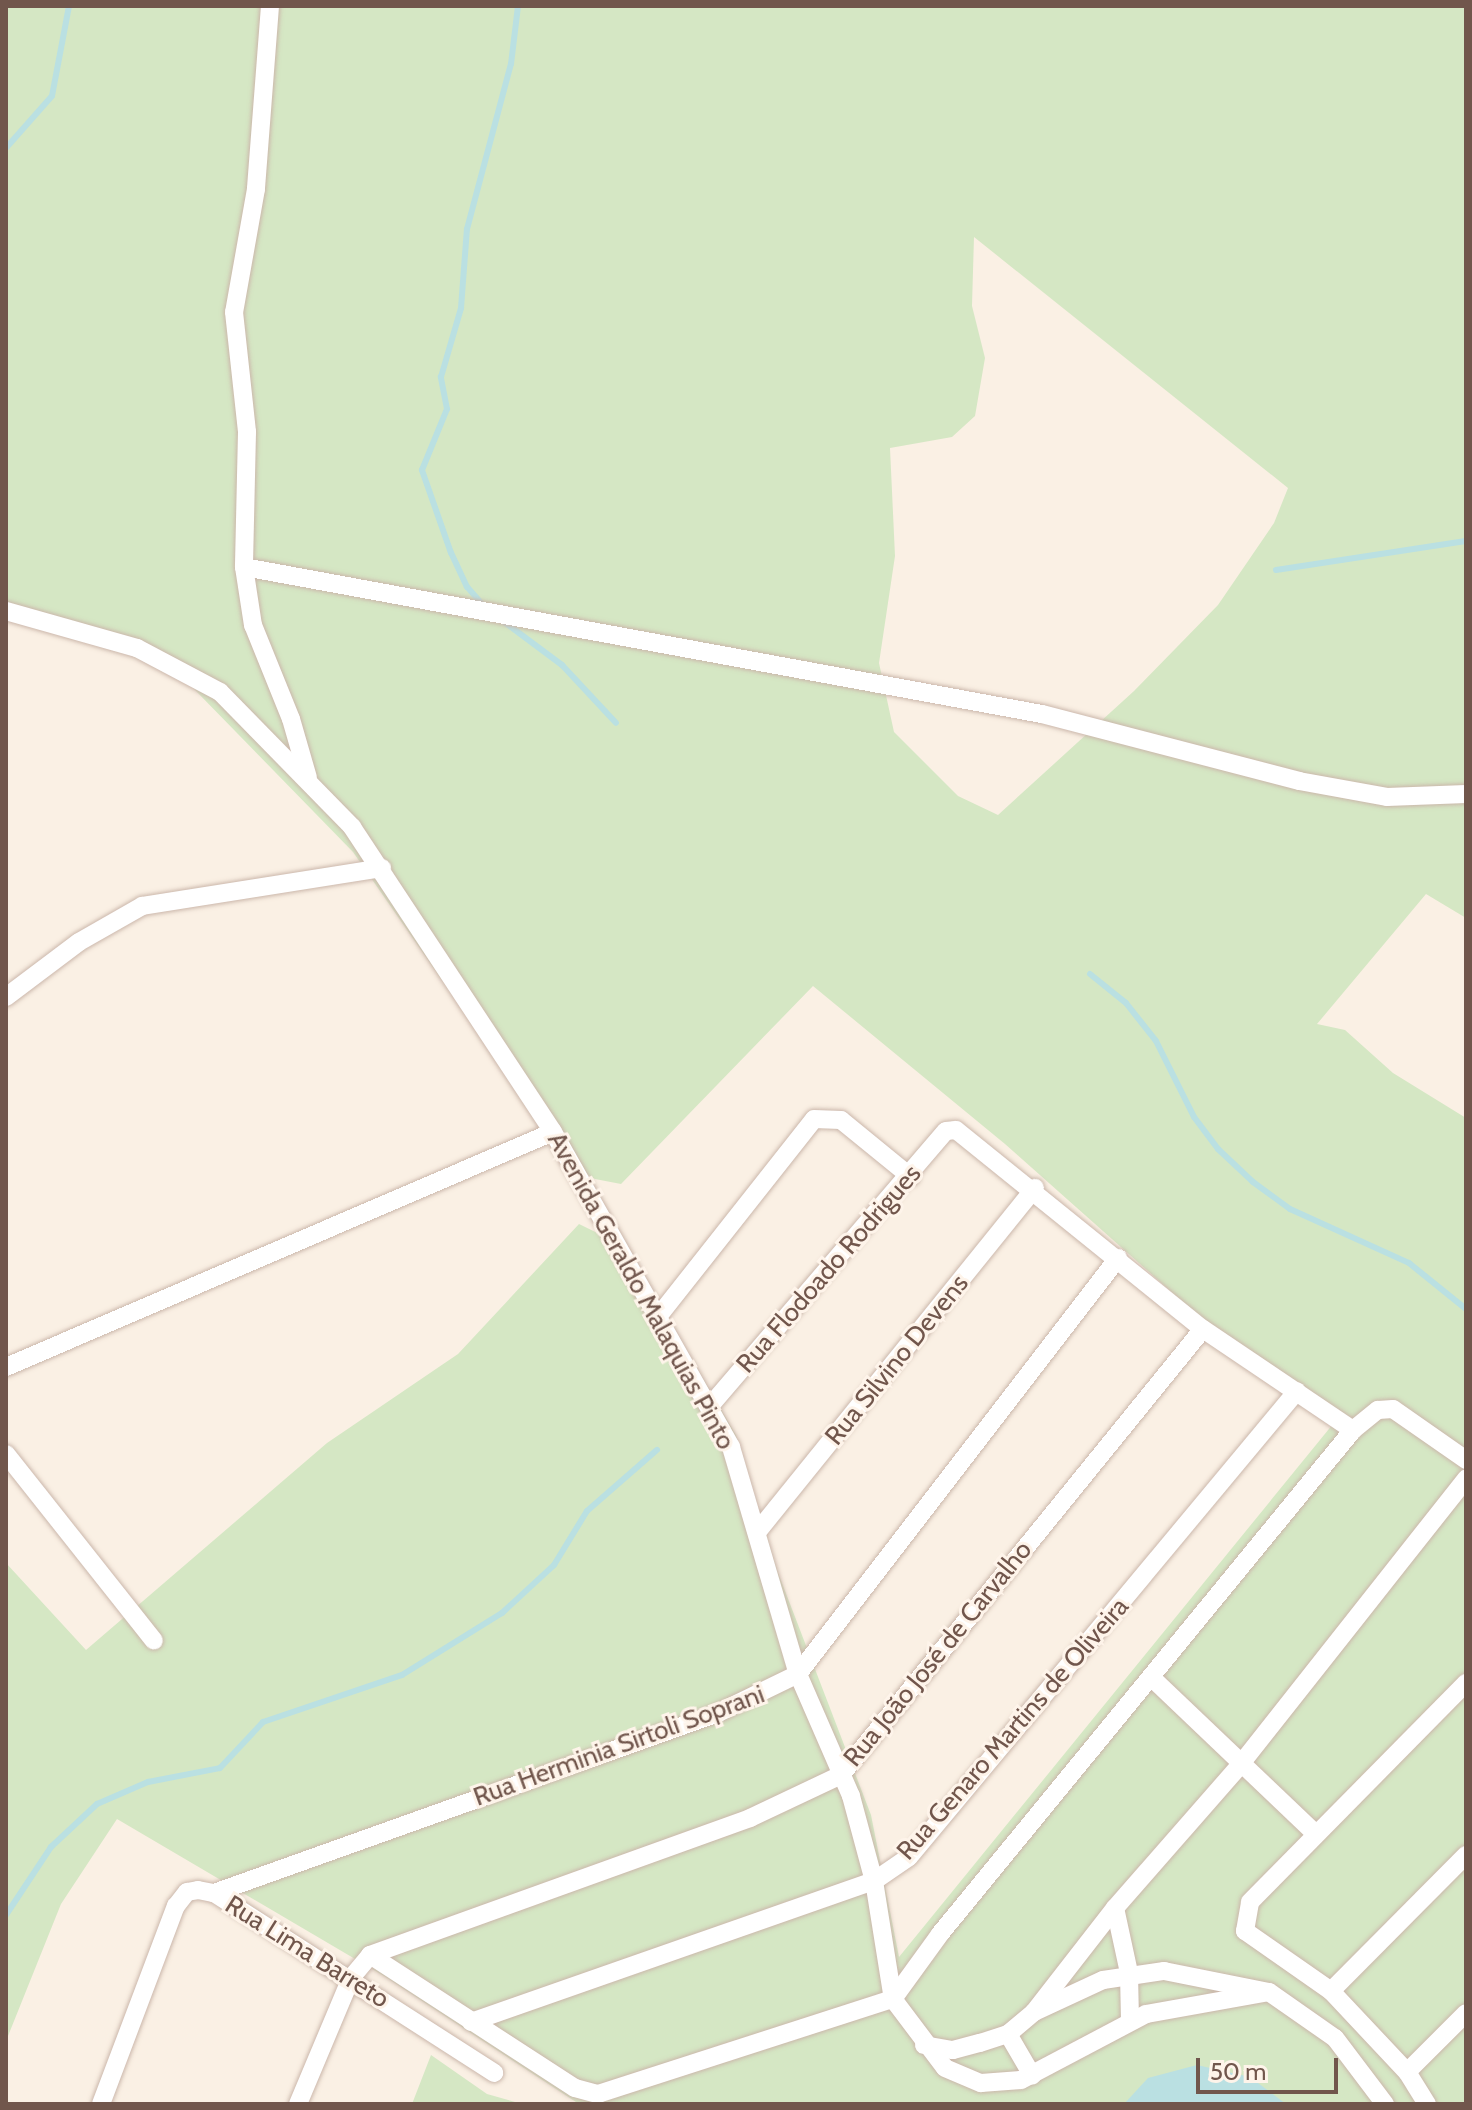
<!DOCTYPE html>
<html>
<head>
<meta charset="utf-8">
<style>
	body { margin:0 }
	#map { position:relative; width:1472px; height:2110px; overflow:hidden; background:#faf0e4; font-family:Cabin,sans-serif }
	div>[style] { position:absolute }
	.green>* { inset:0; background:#d5e7c4 }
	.water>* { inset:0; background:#bae0e2 }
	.stream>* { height:6px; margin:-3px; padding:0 3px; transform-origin:3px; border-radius:3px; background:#bae0e2 }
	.roads { filter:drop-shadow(0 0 2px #cbb7ab) drop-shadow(0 0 2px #cbb7ab) }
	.street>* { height:18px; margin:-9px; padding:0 9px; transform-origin:9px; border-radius:9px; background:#fff }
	span { translate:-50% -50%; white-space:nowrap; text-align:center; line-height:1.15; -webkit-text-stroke:6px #fef4ea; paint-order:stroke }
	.street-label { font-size:26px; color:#71564c }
	.frame { position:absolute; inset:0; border:8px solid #71564c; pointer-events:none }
	.scale { position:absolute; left:1196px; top:2058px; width:142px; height:36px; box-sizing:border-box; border:4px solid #71564c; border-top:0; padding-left:10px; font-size:24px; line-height:28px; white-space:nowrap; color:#71564c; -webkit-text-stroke:6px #fef4ea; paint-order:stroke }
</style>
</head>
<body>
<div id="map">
	<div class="green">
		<div style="clip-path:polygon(evenodd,6px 6px,1466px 6px,1466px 918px,1426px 894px,1317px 1024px,1345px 1030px,1393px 1073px,1466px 1118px,1466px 2104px,579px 2104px,384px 1976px,117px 1819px,61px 1904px,6px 2041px,6px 1563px,86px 1650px,327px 1443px,458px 1354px,579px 1224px,626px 1247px,736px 1435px,777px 1570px,871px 1815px,899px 1957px,1333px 1424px,1238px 1351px,1005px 1144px,813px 986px,621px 1184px,595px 1179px,570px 1165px,353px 852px,156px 650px,6px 607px,6px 6px,974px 237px,1288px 488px,1274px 523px,1218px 605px,1134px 691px,998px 815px,958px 796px,894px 732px,879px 663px,895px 556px,890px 448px,952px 437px,975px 416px,985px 358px,972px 306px,974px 237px)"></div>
		<div style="clip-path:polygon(431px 2055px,487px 2094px,522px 2104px,412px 2104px)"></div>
	</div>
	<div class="water">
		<div style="clip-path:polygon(1197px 2065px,1250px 2077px,1286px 2104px,1124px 2104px,1148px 2078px)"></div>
	</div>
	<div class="stream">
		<div style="left:6px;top:148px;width:69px;rotate:-48.5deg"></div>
		<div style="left:52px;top:96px;width:92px;rotate:-79.3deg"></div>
		<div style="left:1276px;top:570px;width:192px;rotate:-8.7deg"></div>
		<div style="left:482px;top:604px;width:23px;rotate:-131deg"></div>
		<div style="left:467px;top:587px;width:38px;rotate:-115deg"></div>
		<div style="left:451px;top:553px;width:88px;rotate:-109.3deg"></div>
		<div style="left:422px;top:470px;width:66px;rotate:-67.7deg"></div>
		<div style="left:447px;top:409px;width:33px;rotate:-101deg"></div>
		<div style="left:441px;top:377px;width:72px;rotate:-73.8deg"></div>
		<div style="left:461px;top:308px;width:79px;rotate:-85.7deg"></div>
		<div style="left:467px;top:229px;width:171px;rotate:-75.1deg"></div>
		<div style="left:511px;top:64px;width:58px;rotate:-83.1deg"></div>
		<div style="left:503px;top:621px;width:74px;rotate:36.7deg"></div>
		<div style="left:562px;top:665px;width:79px;rotate:47deg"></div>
		<div style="left:1090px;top:974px;width:46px;rotate:38.9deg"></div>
		<div style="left:1126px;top:1003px;width:48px;rotate:51.7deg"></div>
		<div style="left:1156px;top:1041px;width:85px;rotate:63.4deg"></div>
		<div style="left:1194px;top:1117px;width:40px;rotate:53deg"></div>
		<div style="left:1218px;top:1149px;width:48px;rotate:43.3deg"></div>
		<div style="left:1253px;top:1182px;width:46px;rotate:36.1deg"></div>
		<div style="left:1290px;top:1209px;width:131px;rotate:24.4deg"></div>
		<div style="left:1409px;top:1263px;width:73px;rotate:38.9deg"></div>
		<div style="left:6px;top:1915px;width:82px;rotate:-56.5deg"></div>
		<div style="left:51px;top:1847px;width:63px;rotate:-43.1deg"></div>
		<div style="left:97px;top:1804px;width:56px;rotate:-23.3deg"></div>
		<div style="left:148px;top:1782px;width:73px;rotate:-11deg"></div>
		<div style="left:220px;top:1768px;width:63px;rotate:-46.9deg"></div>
		<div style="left:263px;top:1722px;width:147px;rotate:-18.7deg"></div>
		<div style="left:402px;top:1675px;width:118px;rotate:-31.8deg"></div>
		<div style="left:502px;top:1613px;width:71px;rotate:-42.7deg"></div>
		<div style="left:554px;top:1565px;width:63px;rotate:-58.6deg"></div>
		<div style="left:587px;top:1511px;width:93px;rotate:-41.1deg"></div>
	</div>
	<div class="roads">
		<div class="street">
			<div style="left:270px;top:6px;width:184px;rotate:94.4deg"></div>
			<div style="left:256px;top:189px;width:125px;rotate:100.1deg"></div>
			<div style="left:234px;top:312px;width:121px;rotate:83.8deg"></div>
			<div style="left:247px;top:432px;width:135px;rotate:91.3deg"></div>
			<div style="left:244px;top:567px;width:59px;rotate:81.2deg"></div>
			<div style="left:253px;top:625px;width:101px;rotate:68deg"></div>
			<div style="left:291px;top:719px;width:61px;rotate:73.9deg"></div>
			<div style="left:244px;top:567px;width:811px;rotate:10.44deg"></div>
			<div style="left:1042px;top:714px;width:266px;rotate:14.6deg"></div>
			<div style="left:1299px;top:781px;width:89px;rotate:10.3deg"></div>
			<div style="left:1387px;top:797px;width:79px;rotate:-2.2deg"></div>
			<div style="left:6px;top:611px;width:136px;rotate:15.8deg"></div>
			<div style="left:137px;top:648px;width:94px;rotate:27.9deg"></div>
			<div style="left:220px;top:692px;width:189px;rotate:45.6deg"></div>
			<div style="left:352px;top:827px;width:365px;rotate:56.6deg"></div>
			<div style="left:553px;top:1132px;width:362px;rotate:60.5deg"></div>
			<div style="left:731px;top:1447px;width:237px;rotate:73.6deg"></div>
			<div style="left:798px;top:1674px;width:133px;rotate:66.5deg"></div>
			<div style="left:851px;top:1796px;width:88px;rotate:74.9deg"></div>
			<div style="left:874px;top:1881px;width:120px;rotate:80.9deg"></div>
			<div style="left:893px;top:1999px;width:86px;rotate:53deg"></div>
			<div style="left:945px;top:2068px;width:39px;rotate:23deg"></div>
			<div style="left:981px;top:2083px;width:40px;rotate:-4.3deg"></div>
			<div style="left:1021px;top:2080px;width:141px;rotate:-27.8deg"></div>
			<div style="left:1146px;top:2014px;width:125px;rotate:-10.1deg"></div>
			<div style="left:6px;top:997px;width:91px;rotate:-37deg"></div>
			<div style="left:79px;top:942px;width:73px;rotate:-29.7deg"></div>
			<div style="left:142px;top:906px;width:243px;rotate:-9deg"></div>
			<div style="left:657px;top:1318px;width:253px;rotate:-51.7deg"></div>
			<div style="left:814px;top:1119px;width:27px;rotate:2deg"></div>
			<div style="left:841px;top:1120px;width:90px;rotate:39.2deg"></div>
			<div style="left:6px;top:1367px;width:595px;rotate:-23.25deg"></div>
			<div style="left:710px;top:1406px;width:362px;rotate:-49.4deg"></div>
			<div style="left:946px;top:1131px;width:10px;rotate:-6deg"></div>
			<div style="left:956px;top:1130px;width:317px;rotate:38.9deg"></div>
			<div style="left:1203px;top:1329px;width:181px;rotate:34deg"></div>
			<div style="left:6px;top:1454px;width:238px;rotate:51.6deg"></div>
			<div style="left:758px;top:1531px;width:441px;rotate:-51.1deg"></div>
			<div style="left:1152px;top:1678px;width:225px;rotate:43.6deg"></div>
			<div style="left:214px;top:1893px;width:535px;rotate:-19.65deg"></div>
			<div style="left:718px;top:1713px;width:89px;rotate:-26deg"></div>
			<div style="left:798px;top:1674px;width:525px;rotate:-52.43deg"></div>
			<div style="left:1115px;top:1908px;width:66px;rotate:77.8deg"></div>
			<div style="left:1129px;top:1973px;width:48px;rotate:88.8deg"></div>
			<div style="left:370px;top:1955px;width:244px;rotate:33deg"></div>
			<div style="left:575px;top:2088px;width:24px;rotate:15deg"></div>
			<div style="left:598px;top:2094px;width:310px;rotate:-17.9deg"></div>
			<div style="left:893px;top:1999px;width:80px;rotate:-54.1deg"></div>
			<div style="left:940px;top:1934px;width:652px;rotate:-50.67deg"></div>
			<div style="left:1353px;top:1430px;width:32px;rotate:-39deg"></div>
			<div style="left:1378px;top:1410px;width:15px;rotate:-4deg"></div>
			<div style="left:1393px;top:1409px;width:89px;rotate:34.9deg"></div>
			<div style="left:370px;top:1955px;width:404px;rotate:-19.8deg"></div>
			<div style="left:750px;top:1818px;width:101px;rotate:-25.3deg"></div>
			<div style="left:841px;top:1775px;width:574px;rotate:-50.94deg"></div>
			<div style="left:1331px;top:1991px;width:192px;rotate:-45.2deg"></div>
			<div style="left:1034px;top:2012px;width:132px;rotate:-52.1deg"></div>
			<div style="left:1115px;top:1908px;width:190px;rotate:-48.8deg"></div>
			<div style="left:1240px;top:1765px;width:365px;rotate:-51.7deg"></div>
			<div style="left:471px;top:2022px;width:427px;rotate:-19.3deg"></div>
			<div style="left:874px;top:1881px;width:42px;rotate:-34.4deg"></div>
			<div style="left:909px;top:1857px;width:606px;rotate:-50.22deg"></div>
			<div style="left:1008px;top:2034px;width:48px;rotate:59.7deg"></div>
			<div style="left:924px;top:2045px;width:29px;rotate:10deg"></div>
			<div style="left:953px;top:2050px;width:28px;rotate:-15deg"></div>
			<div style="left:980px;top:2043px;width:29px;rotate:-18deg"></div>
			<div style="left:1008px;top:2034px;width:34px;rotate:-40deg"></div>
			<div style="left:1034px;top:2012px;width:76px;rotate:-24.9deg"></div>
			<div style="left:1103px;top:1980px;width:62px;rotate:-8.4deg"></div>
			<div style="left:1164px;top:1971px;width:107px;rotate:11.3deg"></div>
			<div style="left:1269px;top:1992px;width:80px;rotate:34.9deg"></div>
			<div style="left:1335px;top:2038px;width:83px;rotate:52.9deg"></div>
			<div style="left:1407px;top:2072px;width:83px;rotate:-45deg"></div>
			<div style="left:101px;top:2104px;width:212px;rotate:-69.3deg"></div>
			<div style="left:176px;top:1906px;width:18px;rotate:-52deg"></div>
			<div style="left:187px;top:1892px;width:11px;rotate:-10deg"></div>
			<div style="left:198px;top:1890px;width:16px;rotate:11deg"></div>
			<div style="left:214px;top:1893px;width:333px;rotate:32.7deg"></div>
			<div style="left:298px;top:2104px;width:137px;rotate:-67.2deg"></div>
			<div style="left:351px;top:1978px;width:30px;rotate:-50deg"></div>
			<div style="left:1427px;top:2104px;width:38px;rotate:-122deg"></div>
			<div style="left:1407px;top:2072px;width:111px;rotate:-133.2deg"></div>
			<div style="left:1331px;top:1991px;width:105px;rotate:-145.1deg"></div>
			<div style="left:1245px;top:1931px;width:29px;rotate:-80deg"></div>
			<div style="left:1250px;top:1902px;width:308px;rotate:-45.4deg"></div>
		</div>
	</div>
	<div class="street-label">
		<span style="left:829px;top:1269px;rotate:-49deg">Rua Flodoado Rodrigues</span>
		<span style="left:641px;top:1291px;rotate:61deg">Avenida Geraldo Malaquias Pinto</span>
		<span style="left:897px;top:1360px;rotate:-51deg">Rua Silvino Devens</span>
		<span style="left:938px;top:1654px;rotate:-51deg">Rua João José de Carvalho</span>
		<span style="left:1013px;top:1729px;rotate:-49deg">Rua Genaro Martins de Oliveira</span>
		<span style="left:619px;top:1746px;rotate:-20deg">Rua Herminia Sirtoli Soprani</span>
		<span style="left:307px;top:1952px;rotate:32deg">Rua Lima Barreto</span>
	</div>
	<div class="frame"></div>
	<div class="scale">50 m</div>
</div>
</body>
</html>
